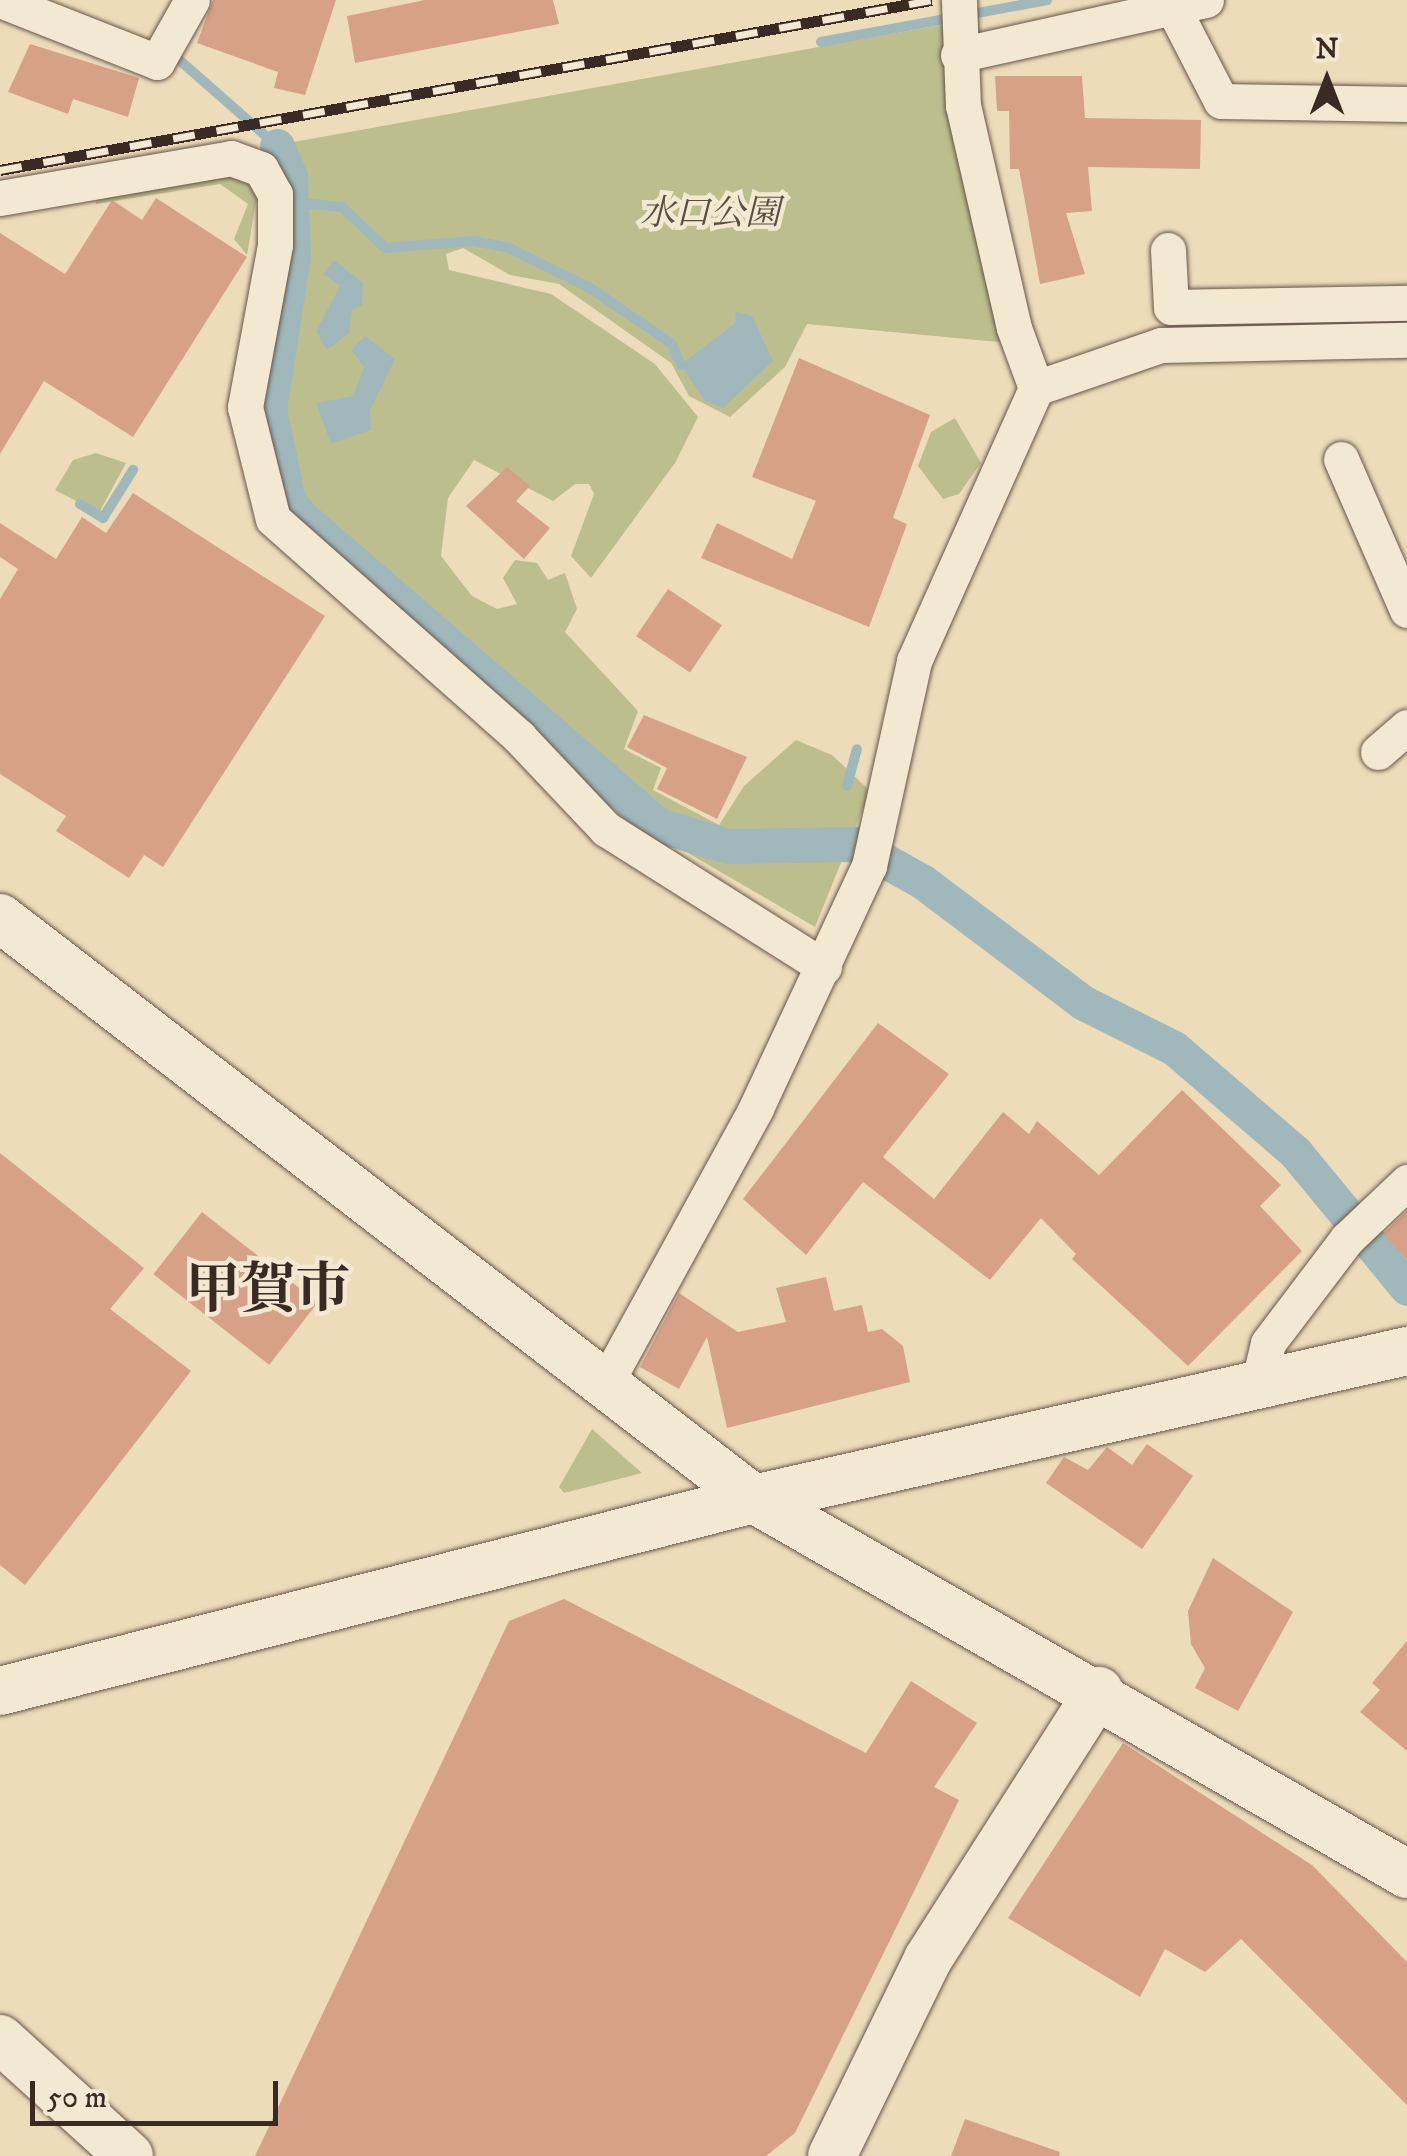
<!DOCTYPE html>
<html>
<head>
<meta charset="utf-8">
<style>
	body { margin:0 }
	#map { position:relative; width:1407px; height:2156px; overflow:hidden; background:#eddcba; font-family:"IM FELL DW Pica","Noto Serif JP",serif }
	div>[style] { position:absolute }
	.green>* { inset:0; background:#bcbf8d }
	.water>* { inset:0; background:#a0b8bc }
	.stream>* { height:10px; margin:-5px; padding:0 5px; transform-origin:5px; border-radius:5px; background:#a0b8bc }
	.canal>* { height:35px; margin:-17.5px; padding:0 17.5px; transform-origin:17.5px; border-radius:17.5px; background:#a0b8bc }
	.building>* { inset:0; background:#d7a188; transform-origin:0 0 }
	.roads { filter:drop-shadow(0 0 2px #67564a) drop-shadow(0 0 2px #67564a) }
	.street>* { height:35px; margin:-17.5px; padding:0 17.5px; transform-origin:17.5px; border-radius:17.5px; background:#f3e8d2 }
	.secondary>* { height:48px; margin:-24px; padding:0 24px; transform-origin:24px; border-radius:24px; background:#f3e8d2 }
	.rail>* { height:11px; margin-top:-5.5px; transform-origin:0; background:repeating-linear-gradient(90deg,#f3e8d2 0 22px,#3a2a24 0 44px); box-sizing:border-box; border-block:2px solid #3a2a24 }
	span { translate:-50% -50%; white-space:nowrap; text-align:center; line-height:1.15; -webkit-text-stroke:9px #f3e8d2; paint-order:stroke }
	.park-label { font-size:35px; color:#5a4f3e; font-style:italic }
	.town-label { font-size:55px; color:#3a2a24; font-weight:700 }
	.north { position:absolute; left:1277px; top:30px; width:100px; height:100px; -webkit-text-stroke:8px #f3e8d2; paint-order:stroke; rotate:0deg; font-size:28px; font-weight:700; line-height:40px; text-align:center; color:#3a2a24 }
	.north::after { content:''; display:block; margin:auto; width:35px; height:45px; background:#3a2a24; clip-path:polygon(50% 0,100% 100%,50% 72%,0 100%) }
	.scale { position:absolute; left:30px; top:2081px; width:248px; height:45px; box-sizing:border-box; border:5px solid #3a2a24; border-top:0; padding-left:12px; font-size:30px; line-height:35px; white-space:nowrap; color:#3a2a24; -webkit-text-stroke:8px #f3e8d2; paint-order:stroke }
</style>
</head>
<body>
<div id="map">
	<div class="green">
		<div style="clip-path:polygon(952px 23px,1009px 343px,807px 324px,785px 367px,730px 417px,689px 396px,671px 363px,559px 284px,510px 275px,463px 248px,446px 254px,449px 270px,551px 294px,655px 364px,698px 417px,675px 463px,591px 578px,571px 556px,594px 494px,589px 484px,575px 484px,553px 501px,474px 460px,448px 498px,441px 556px,472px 596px,497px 609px,517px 604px,503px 578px,515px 560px,537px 563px,548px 580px,565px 573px,577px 609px,565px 632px,638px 711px,624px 749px,661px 768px,653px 790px,719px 825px,744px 786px,796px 740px,832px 755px,870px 791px,815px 927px,664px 839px,281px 505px,261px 399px,288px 184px,277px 145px)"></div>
		<div style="clip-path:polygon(235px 168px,258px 190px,247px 255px,234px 239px,248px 204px,220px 184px,96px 204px,95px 190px)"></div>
		<div style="clip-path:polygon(955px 418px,981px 463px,959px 494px,943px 499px,918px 466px,931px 432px)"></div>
		<div style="clip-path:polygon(96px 453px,126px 463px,99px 513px,55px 490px,73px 460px)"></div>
		<div style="clip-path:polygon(592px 1429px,642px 1473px,564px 1493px,559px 1487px)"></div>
	</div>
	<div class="water">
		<div style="clip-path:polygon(334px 260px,363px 283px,362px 305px,352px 310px,349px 333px,327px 350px,316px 331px,340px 286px,323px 274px)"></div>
		<div style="clip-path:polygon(736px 311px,752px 316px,773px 361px,723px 408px,704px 400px,681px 365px,735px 323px)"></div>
		<div style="clip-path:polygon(365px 336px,395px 359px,370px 410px,371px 430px,331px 444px,316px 403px,353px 396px,364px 367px,351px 350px)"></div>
	</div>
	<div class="stream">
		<div style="left:821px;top:42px;width:230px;rotate:-10.5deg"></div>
		<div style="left:169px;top:51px;width:144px;rotate:41.3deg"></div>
		<div style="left:290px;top:202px;width:52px;rotate:5.5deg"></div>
		<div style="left:342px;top:207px;width:59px;rotate:43.6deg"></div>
		<div style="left:385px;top:248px;width:89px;rotate:-4.5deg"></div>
		<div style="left:474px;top:241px;width:36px;rotate:11deg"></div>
		<div style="left:509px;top:248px;width:90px;rotate:26.3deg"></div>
		<div style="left:590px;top:288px;width:98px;rotate:34.2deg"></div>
		<div style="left:671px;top:343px;width:24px;rotate:66deg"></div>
		<div style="left:80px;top:504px;width:27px;rotate:31deg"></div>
		<div style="left:103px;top:518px;width:57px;rotate:-58deg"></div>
		<div style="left:847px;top:786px;width:38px;rotate:-75deg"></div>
		<div style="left:824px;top:843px;width:9px;rotate:-69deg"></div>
	</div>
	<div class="canal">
		<div style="left:277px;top:146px;width:34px;rotate:67deg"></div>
		<div style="left:290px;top:177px;width:79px;rotate:87.8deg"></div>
		<div style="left:293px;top:256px;width:155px;rotate:98.9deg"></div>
		<div style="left:269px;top:409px;width:92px;rotate:78.1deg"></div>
		<div style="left:288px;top:499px;width:21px;rotate:55deg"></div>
		<div style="left:300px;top:516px;width:473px;rotate:40.8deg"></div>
		<div style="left:658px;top:825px;width:73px;rotate:16.7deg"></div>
		<div style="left:728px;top:846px;width:127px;rotate:-0.9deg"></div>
		<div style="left:855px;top:844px;width:78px;rotate:29.2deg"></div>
		<div style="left:923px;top:882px;width:199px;rotate:37deg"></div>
		<div style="left:1082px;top:1002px;width:103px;rotate:26.6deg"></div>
		<div style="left:1174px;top:1048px;width:160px;rotate:40.7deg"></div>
		<div style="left:1295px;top:1152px;width:176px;rotate:50.5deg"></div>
	</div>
	<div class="building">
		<div style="clip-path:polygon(213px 0,336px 0,305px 95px,274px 88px,278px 72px,197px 43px)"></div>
		<div style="clip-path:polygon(425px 0,553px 0,559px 24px,355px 63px,347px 16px)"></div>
		<div style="clip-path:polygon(30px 44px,139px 78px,128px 117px,73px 99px,68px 114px,8px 92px)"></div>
		<div style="clip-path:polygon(995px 76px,1082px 76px,1085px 118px,1201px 120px,1200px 169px,1088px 167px,1092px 211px,1066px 213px,1085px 274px,1040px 284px,1019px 169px,1010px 169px,1009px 111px,997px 111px)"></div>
		<div style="clip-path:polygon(156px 198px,247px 257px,133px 437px,44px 381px,0 454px,0 233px,65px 274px,112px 200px,142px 220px)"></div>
		<div style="clip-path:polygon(799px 358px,930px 415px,893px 518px,907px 524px,869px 627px,701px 558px,717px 523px,792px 559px,816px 501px,752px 477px)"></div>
		<div style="clip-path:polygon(507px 467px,530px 486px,516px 501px,550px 528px,524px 559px,466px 506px)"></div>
		<div style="clip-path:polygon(133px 493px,325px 616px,163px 867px,144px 855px,129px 878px,56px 831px,66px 816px,0 774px,0 599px,18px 569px,0 557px,0 523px,56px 559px,82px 517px,106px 533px)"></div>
		<div style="left:668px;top:589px;width:65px;height:57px;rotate:34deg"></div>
		<div style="clip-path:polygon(644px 715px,747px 757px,717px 819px,657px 789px,667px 768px,627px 747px)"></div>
		<div style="clip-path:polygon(878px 1023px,949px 1074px,883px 1157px,934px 1199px,1003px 1112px,1029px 1134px,1037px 1121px,1099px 1175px,1182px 1090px,1281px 1185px,1260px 1206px,1302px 1251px,1188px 1366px,1072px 1259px,1076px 1254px,1041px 1218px,990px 1280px,863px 1182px,806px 1255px,743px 1199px)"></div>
		<div style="clip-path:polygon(0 1153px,144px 1268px,110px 1309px,191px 1371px,25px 1585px,0 1565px)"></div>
		<div style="clip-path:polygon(1407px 1211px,1407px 1260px,1383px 1234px)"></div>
		<div style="left:202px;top:1212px;width:147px;height:79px;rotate:38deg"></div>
		<div style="clip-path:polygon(826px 1277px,834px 1311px,862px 1305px,868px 1332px,882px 1329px,903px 1346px,910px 1382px,727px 1428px,707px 1337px,679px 1389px,640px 1367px,679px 1293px,738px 1332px,786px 1322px,776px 1288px)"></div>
		<div style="clip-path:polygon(1147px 1444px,1193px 1476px,1142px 1549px,1046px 1483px,1064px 1457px,1088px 1470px,1107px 1447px,1132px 1465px)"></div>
		<div style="clip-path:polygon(1213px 1558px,1293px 1612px,1238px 1711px,1195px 1688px,1205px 1668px,1191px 1644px,1188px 1611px)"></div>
		<div style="clip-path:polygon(564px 1599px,866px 1753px,911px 1681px,977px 1723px,934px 1787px,959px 1800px,795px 2133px,766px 2156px,255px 2156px,509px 1621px)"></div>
		<div style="clip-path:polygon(1407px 1641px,1407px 1751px,1360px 1712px,1380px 1690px,1372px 1683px)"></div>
		<div style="clip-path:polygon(1123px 1743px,1312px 1865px,1407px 1962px,1407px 2105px,1241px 1939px,1205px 1972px,1165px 1949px,1140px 1997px,1008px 1918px)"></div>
		<div style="clip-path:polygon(965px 2119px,1060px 2152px,1059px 2156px,951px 2156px)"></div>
	</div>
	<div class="roads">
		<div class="street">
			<div style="left:0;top:0;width:169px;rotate:21.5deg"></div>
			<div style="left:157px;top:62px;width:71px;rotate:-60.6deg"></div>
			<div style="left:1174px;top:10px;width:102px;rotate:62.7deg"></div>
			<div style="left:1221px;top:101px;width:186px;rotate:0.9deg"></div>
			<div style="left:958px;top:55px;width:254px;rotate:-12.5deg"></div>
			<div style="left:0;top:198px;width:234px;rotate:-9.8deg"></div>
			<div style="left:231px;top:158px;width:32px;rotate:20deg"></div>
			<div style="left:261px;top:169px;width:29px;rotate:61deg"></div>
			<div style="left:275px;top:194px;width:51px;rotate:90deg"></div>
			<div style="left:275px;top:245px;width:165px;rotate:100.5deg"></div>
			<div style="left:245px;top:407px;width:115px;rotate:76deg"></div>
			<div style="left:273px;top:519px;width:329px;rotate:41.5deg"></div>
			<div style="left:519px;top:737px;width:127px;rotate:46.6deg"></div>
			<div style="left:606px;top:829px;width:258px;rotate:32.3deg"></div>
			<div style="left:1168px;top:250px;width:57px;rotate:87deg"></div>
			<div style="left:1171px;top:307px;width:236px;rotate:-1deg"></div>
			<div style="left:1036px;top:388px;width:132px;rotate:-19deg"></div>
			<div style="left:1161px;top:345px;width:246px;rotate:-1.2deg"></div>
			<div style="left:1341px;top:459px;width:165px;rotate:66.4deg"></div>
			<div style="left:1378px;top:752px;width:38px;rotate:-41deg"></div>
			<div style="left:1258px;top:1385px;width:43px;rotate:-76.6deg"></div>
			<div style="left:1268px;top:1343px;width:131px;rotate:-52.8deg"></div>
			<div style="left:1347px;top:1239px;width:83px;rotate:-43.5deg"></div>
			<div style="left:603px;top:1388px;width:319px;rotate:-61.3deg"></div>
			<div style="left:756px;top:1108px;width:267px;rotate:-65deg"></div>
			<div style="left:869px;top:866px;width:210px;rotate:-77.6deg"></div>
			<div style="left:914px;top:661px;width:299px;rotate:-65.9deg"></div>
			<div style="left:1036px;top:388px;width:64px;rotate:-110.1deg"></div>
			<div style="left:1014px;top:328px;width:228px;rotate:-102.9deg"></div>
			<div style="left:963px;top:106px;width:106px;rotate:-92.2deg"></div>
		</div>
		<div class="secondary">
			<div style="left:0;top:918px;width:952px;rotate:37.62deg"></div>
			<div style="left:754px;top:1499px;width:753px;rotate:29.87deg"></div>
			<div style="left:0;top:1691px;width:778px;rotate:-14.29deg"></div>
			<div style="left:754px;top:1499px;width:670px;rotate:-12.77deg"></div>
			<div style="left:0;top:2039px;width:174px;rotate:42.2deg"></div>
			<div style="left:832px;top:2156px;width:219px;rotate:-64deg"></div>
			<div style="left:928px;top:1959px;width:318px;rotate:-57.5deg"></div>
		</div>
	</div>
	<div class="rail">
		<div style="left:0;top:170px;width:947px;rotate:-10.34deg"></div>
	</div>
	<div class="park-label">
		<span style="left:710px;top:214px">水口公園</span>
	</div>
	<div class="town-label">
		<span style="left:268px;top:1292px">甲賀市</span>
	</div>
	<div class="north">N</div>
	<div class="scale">50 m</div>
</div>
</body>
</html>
